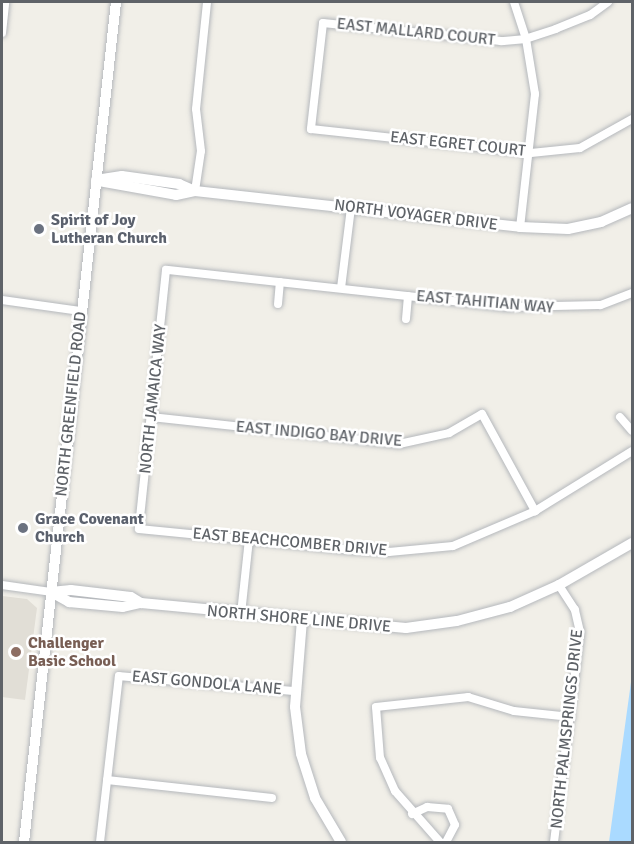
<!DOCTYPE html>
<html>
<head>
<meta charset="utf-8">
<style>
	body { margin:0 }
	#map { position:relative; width:634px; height:844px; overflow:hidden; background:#f1efe8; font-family:Signika,sans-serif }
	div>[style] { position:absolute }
	.education>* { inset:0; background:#e1ded6 }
	.water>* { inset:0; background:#aadaff }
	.roads { filter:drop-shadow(0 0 2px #b5b8bc) drop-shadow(0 0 2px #b5b8bc) }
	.street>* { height:8px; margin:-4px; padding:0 4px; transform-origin:4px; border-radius:4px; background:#fff }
	.secondary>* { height:10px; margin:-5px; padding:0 5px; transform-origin:5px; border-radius:5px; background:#fff }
	.dots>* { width:16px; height:16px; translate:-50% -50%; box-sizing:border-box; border:3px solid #fff; border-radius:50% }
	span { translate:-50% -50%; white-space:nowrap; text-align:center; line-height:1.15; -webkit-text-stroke:5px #fff; paint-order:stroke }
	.street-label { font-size:16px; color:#5f6368 }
	.worship-label { font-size:16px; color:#5b616d; font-weight:700 }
	.left { translate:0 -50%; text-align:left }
	.education-label { font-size:16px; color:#785e54; font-weight:700 }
	.frame { position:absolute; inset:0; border:3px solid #5f6368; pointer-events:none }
</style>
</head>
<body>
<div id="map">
	<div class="education">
		<div style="clip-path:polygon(2px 596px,27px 599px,37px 608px,25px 700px,2px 697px)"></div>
	</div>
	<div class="water">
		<div style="clip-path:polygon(632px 672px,632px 842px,609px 842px,631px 682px)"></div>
	</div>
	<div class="roads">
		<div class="street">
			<div style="left:514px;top:2px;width:39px;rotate:72deg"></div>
			<div style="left:526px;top:39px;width:56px;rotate:80.7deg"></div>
			<div style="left:535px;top:94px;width:134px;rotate:96.4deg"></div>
			<div style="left:608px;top:2px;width:22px;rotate:144deg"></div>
			<div style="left:590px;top:15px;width:37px;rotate:158deg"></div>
			<div style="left:556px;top:29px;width:32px;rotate:162deg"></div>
			<div style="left:526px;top:39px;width:25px;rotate:175deg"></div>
			<div style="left:501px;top:41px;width:179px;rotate:-174.2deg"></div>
			<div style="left:323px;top:23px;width:107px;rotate:96.5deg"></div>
			<div style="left:311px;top:129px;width:221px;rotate:6.2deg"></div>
			<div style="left:531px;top:153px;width:49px;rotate:-5.8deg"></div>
			<div style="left:580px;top:148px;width:60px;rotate:-29.1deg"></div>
			<div style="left:2px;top:33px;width:31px;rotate:-84deg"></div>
			<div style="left:195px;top:191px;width:40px;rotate:-81.5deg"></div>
			<div style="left:201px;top:151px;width:42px;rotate:-96.8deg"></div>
			<div style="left:196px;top:109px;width:108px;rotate:-84.1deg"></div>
			<div style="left:341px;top:288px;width:81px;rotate:-82.9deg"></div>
			<div style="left:632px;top:293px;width:34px;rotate:159deg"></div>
			<div style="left:600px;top:305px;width:92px;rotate:178.8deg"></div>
			<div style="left:508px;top:307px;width:344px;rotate:-173.8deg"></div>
			<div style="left:166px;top:270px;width:260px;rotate:96deg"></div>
			<div style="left:139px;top:529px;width:217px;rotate:5.6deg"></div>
			<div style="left:355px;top:550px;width:34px;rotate:3deg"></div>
			<div style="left:389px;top:552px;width:64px;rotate:-5.4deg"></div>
			<div style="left:453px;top:546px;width:89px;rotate:-23.1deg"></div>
			<div style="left:535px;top:511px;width:114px;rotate:-31.7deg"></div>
			<div style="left:2px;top:300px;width:79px;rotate:8deg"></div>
			<div style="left:278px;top:304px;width:22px;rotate:-85deg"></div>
			<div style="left:406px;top:319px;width:23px;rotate:-85deg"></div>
			<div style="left:151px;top:417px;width:249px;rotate:6.2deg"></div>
			<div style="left:399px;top:444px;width:51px;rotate:-12.4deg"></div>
			<div style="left:449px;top:433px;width:38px;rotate:-30deg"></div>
			<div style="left:482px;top:414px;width:111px;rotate:61.3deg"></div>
			<div style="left:620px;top:417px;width:18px;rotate:49deg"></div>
			<div style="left:2px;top:585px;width:49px;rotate:8.1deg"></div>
			<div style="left:241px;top:614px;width:75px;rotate:-83.9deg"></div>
			<div style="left:107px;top:780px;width:166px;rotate:6.2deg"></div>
			<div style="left:412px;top:814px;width:17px;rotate:-25deg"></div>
			<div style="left:427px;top:807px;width:21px;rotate:5deg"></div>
			<div style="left:448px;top:809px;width:17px;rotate:66deg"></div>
			<div style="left:455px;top:825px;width:19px;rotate:118deg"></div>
			<div style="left:100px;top:842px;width:167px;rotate:-83.5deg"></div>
			<div style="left:119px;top:676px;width:177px;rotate:4.9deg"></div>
			<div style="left:440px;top:842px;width:68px;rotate:-131.4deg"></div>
			<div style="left:395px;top:791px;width:36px;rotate:-114deg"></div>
			<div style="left:380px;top:758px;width:51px;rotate:-94.5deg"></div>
			<div style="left:376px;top:707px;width:93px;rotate:-6.2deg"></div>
			<div style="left:468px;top:697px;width:48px;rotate:16.9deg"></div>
			<div style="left:514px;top:711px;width:57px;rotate:6deg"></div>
			<div style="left:554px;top:842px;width:212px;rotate:-82.9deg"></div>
			<div style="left:580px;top:632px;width:23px;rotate:-103deg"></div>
			<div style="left:575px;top:610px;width:30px;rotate:-123deg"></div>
		</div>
		<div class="secondary">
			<div style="left:96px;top:180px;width:26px;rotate:-9deg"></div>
			<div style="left:122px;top:176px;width:58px;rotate:8deg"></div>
			<div style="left:179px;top:184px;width:17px;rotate:24deg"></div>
			<div style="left:195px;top:191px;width:327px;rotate:6.3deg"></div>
			<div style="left:520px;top:227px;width:48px;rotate:2.4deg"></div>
			<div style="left:568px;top:229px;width:34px;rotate:-12deg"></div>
			<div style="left:601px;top:222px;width:34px;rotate:-24deg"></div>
			<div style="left:99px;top:181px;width:78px;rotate:10.3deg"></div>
			<div style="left:176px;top:195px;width:19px;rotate:-12deg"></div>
			<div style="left:51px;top:592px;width:21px;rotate:29deg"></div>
			<div style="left:69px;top:602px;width:54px;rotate:5.3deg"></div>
			<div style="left:123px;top:607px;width:18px;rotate:-13deg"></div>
			<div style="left:141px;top:603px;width:266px;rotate:5.4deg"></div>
			<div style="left:406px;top:628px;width:51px;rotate:-7.8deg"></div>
			<div style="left:457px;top:621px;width:55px;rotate:-14.8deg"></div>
			<div style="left:510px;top:607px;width:54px;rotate:-24.2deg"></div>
			<div style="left:559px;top:585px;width:84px;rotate:-29.9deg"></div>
			<div style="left:51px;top:592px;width:20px;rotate:-6deg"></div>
			<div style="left:71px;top:590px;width:60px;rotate:6.7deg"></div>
			<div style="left:131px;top:597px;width:12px;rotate:31deg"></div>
			<div style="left:302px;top:620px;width:87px;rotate:94.6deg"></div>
			<div style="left:295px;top:707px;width:47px;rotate:82.7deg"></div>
			<div style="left:301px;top:754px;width:46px;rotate:72.3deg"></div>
			<div style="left:315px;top:798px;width:51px;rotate:59.4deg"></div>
			<div style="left:24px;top:842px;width:845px;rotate:-83.75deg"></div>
		</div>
	</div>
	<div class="dots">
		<div style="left:39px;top:229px;background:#6b7280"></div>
		<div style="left:23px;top:528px;background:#6b7280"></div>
		<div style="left:16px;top:652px;background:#8d6e63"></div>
	</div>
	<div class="street-label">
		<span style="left:416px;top:32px;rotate:6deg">EAST MALLARD COURT</span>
		<span style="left:458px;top:144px;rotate:6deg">EAST EGRET COURT</span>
		<span style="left:416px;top:215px;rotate:7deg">NORTH VOYAGER DRIVE</span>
		<span style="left:485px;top:302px;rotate:5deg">EAST TAHITIAN WAY</span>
		<span style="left:153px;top:399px;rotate:-84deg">NORTH JAMAICA WAY</span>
		<span style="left:71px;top:404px;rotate:-84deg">NORTH GREENFIELD ROAD</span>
		<span style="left:319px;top:434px;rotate:5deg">EAST INDIGO BAY DRIVE</span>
		<span style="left:290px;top:542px;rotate:5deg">EAST BEACHCOMBER DRIVE</span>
		<span style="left:299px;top:619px;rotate:5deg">NORTH SHORE LINE DRIVE</span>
		<span style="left:207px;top:683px;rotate:5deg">EAST GONDOLA LANE</span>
		<span style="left:567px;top:729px;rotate:-84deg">NORTH PALMSPRINGS DRIVE</span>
	</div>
	<div class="worship-label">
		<span class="left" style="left:51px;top:229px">Spirit of Joy<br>Lutheran Church</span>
		<span class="left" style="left:35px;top:528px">Grace Covenant<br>Church</span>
	</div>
	<div class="education-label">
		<span class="left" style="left:28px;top:652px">Challenger<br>Basic School</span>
	</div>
	<div class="frame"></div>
</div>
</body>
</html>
